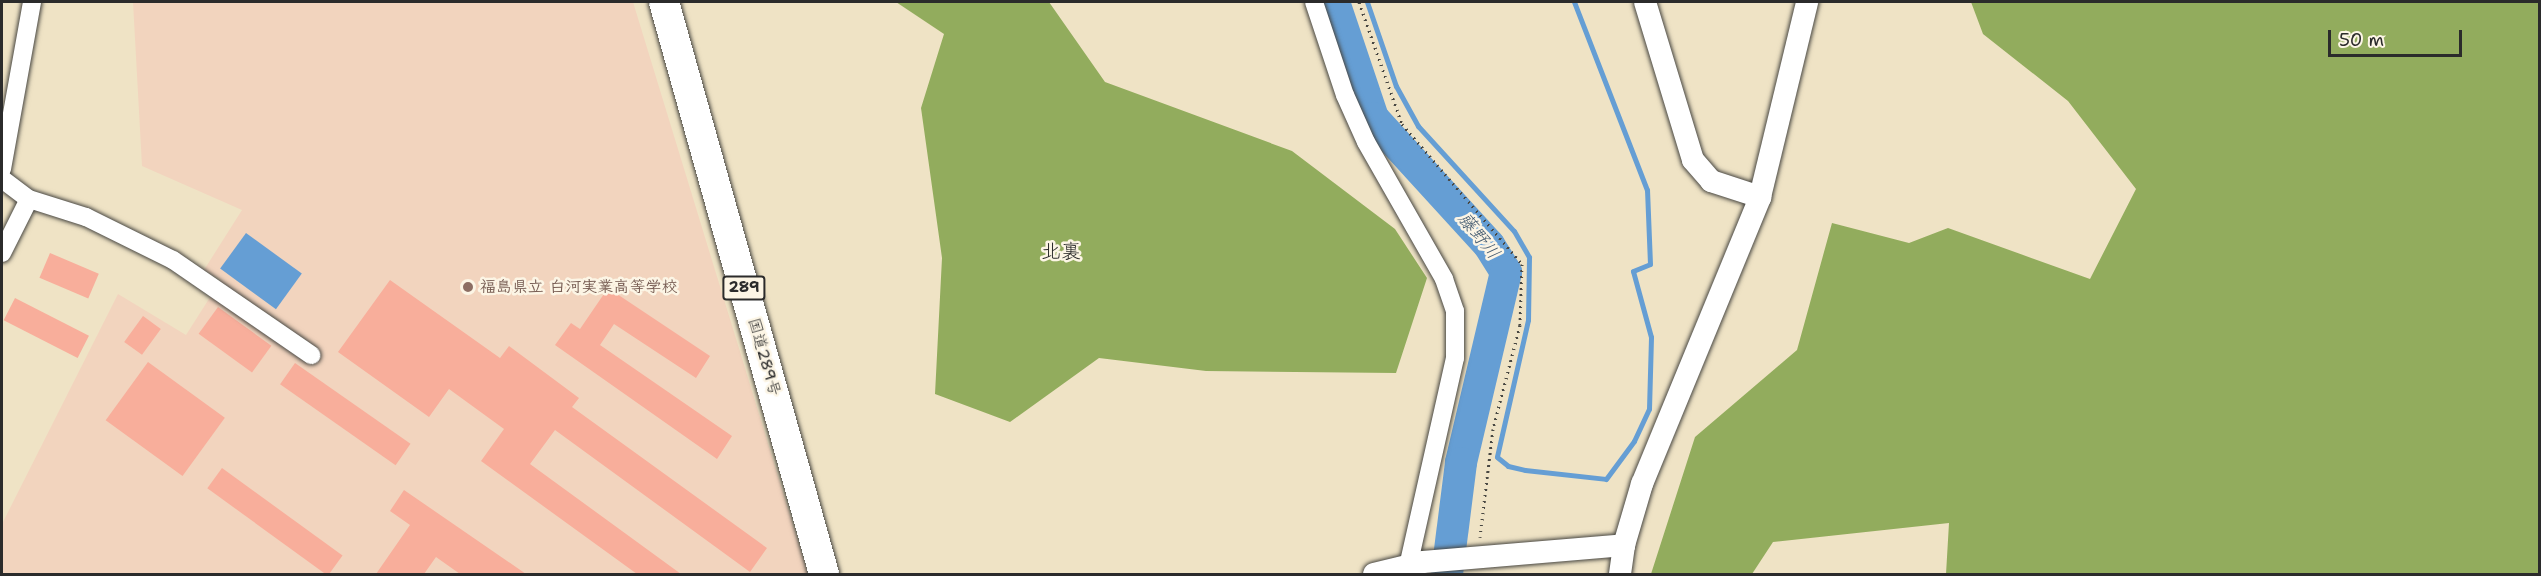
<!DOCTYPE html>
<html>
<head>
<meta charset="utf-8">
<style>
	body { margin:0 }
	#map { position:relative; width:2541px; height:576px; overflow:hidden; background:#efe3c5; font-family:"Shantell Sans","Klee One",sans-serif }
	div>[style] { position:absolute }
	.built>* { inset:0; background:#f2d4be }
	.forest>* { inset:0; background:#92ac5d }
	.water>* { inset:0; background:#659ed4; transform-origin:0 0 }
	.stream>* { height:5px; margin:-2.5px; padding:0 2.5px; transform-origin:2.5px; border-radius:2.5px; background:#659ed4 }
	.river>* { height:32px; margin:-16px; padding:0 16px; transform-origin:16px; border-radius:16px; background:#659ed4 }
	.building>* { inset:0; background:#f8ae9b; transform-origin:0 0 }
	.path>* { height:3px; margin-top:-1.5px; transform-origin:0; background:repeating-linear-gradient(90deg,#484742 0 1.5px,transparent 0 6px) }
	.roads { filter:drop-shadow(0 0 2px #484742) drop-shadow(0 0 2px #484742) }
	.minor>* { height:18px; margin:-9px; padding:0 9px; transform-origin:9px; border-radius:9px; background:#fff }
	.tertiary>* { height:22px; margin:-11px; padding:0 11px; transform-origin:11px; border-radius:11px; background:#fff }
	.trunk>* { height:30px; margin:-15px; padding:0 15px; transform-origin:15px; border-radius:15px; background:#fff }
	.dots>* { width:16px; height:16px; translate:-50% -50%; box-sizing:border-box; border:3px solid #fcf5e5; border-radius:50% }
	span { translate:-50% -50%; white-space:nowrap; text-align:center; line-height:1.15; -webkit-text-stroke:5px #fcf5e5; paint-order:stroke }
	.shield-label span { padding:2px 4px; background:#fcf5e5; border:2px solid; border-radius:4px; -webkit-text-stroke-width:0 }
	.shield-label { font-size:15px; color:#2b2b2b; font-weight:700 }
	.education-label { font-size:16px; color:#785e54; font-weight:700 }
	.left { translate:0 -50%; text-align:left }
	.street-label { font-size:16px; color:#2b2b2b }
	.water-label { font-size:18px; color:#42596f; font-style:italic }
	.quarter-label { font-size:20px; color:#2b2b2b }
	.frame { position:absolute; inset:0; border:3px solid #2b2b2b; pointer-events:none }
	.scale { position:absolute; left:2328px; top:30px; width:134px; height:27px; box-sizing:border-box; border:3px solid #2b2b2b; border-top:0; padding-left:8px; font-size:18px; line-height:21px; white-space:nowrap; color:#2b2b2b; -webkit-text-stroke:4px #fcf5e5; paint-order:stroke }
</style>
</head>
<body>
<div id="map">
	<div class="built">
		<div style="clip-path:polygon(133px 2px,633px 2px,808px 574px,2px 574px,2px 524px,118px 294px,186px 335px,221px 280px,204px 270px,242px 210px,142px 166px)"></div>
	</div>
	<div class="forest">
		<div style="clip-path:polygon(896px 2px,1049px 2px,1105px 82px,1292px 151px,1395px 229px,1427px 278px,1396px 373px,1206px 371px,1099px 358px,1010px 422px,935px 394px,942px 258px,921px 108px,944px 34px)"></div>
		<div style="clip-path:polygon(1971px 2px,2539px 2px,2539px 574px,1946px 574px,1949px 523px,1773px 542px,1752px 574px,1651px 574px,1695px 437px,1797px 350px,1832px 223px,1909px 243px,1948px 228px,2090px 279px,2136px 189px,2068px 101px,1983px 34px)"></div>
	</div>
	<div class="water">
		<div style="left:246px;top:233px;width:69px;height:44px;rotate:36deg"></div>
	</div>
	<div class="stream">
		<div style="left:1367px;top:2px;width:89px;rotate:71deg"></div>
		<div style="left:1396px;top:86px;width:46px;rotate:61.2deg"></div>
		<div style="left:1418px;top:126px;width:142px;rotate:47.6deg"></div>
		<div style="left:1514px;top:231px;width:30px;rotate:60deg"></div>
		<div style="left:1529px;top:257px;width:63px;rotate:90.9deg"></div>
		<div style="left:1528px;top:320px;width:140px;rotate:102.8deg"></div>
		<div style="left:1497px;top:457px;width:14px;rotate:39deg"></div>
		<div style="left:1508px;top:466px;width:17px;rotate:13deg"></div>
		<div style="left:1525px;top:470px;width:81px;rotate:6.3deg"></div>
		<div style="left:1606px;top:479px;width:47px;rotate:-53.6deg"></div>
		<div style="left:1634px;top:441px;width:35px;rotate:-65deg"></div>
		<div style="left:1649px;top:409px;width:72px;rotate:-88.4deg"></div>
		<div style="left:1651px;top:337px;width:68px;rotate:-105.3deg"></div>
		<div style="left:1633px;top:271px;width:18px;rotate:-22deg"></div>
		<div style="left:1650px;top:264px;width:74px;rotate:-92.3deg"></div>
		<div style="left:1647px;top:190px;width:202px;rotate:-111.2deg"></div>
	</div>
	<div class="river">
		<div style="left:1334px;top:2px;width:122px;rotate:71.4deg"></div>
		<div style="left:1373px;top:118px;width:172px;rotate:47.6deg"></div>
		<div style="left:1489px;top:245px;width:32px;rotate:58deg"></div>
		<div style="left:1506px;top:272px;width:196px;rotate:103.3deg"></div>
		<div style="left:1461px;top:463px;width:112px;rotate:97.2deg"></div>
	</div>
	<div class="building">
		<div style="left:50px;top:253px;width:53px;height:27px;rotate:23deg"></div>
		<div style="clip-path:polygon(390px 280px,500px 358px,509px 346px,579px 398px,572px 407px,767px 548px,750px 572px,555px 430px,530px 464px,681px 574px,637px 574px,481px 461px,504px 429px,449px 389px,429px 417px,338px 352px)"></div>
		<div style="clip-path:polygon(608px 288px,710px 356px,696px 378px,614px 324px,600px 345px,732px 436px,717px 459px,555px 345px,571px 323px,580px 329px)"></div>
		<div style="left:15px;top:298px;width:83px;height:25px;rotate:27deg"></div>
		<div style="left:218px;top:307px;width:66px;height:33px;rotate:36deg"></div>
		<div style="left:143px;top:316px;width:22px;height:32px;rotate:36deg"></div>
		<div style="left:148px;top:362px;width:95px;height:72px;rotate:36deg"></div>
		<div style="left:295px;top:363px;width:141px;height:26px;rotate:35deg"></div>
		<div style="left:222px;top:468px;width:149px;height:25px;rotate:36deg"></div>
		<div style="clip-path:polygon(404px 490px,526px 574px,460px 574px,436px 557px,424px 574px,376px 574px,410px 525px,390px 511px)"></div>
	</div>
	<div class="path">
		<div style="left:1359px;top:2px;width:129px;rotate:70.6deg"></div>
		<div style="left:1402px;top:124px;width:184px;rotate:49.4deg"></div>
		<div style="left:1522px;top:264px;width:61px;rotate:91.9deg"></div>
		<div style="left:1520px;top:325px;width:107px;rotate:104.6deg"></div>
		<div style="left:1493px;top:429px;width:109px;rotate:96.9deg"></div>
	</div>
	<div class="roads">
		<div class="minor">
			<div style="left:1314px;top:2px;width:98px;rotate:71.6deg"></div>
			<div style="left:1345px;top:95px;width:51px;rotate:65.9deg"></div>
			<div style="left:1366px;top:142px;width:158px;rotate:60.3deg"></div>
			<div style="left:1444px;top:279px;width:34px;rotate:71deg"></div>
			<div style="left:1455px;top:311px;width:47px;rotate:90deg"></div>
			<div style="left:1455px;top:358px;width:213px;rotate:102.7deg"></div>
			<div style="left:2px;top:169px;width:170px;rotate:-79.8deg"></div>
			<div style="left:2px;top:179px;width:34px;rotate:37deg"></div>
			<div style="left:29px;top:199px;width:60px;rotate:17.5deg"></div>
			<div style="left:86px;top:217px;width:97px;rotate:26.3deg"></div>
			<div style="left:173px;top:260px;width:168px;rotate:34.5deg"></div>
			<div style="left:2px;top:253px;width:60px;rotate:-63.4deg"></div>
		</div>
		<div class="tertiary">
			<div style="left:1645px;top:2px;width:165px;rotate:73.1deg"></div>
			<div style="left:1693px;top:160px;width:28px;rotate:49deg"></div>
			<div style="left:1711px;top:181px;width:52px;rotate:18.1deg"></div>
			<div style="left:1374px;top:574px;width:50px;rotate:-13.8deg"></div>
			<div style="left:1423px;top:562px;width:202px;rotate:-4.8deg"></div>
			<div style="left:1620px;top:574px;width:29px;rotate:-82deg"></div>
			<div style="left:1624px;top:545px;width:64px;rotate:-73.6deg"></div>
			<div style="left:1642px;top:484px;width:310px;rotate:-67.6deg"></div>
			<div style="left:1760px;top:197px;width:201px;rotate:-76.4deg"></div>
		</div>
		<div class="trunk">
			<div style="left:664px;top:2px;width:594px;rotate:74.37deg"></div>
		</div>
	</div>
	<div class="dots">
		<div style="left:468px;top:287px;background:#8d6e63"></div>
	</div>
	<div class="shield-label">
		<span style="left:744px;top:288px">289</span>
	</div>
	<div class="education-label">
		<span class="left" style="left:480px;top:287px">福島県立 白河実業高等学校</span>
	</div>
	<div class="street-label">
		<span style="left:764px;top:357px;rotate:74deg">国道289号</span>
	</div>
	<div class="water-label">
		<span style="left:1479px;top:236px;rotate:51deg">藤野川</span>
	</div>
	<div class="quarter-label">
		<span style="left:1061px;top:251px">北裏</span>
	</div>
	<div class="frame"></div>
	<div class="scale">50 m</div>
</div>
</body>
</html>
